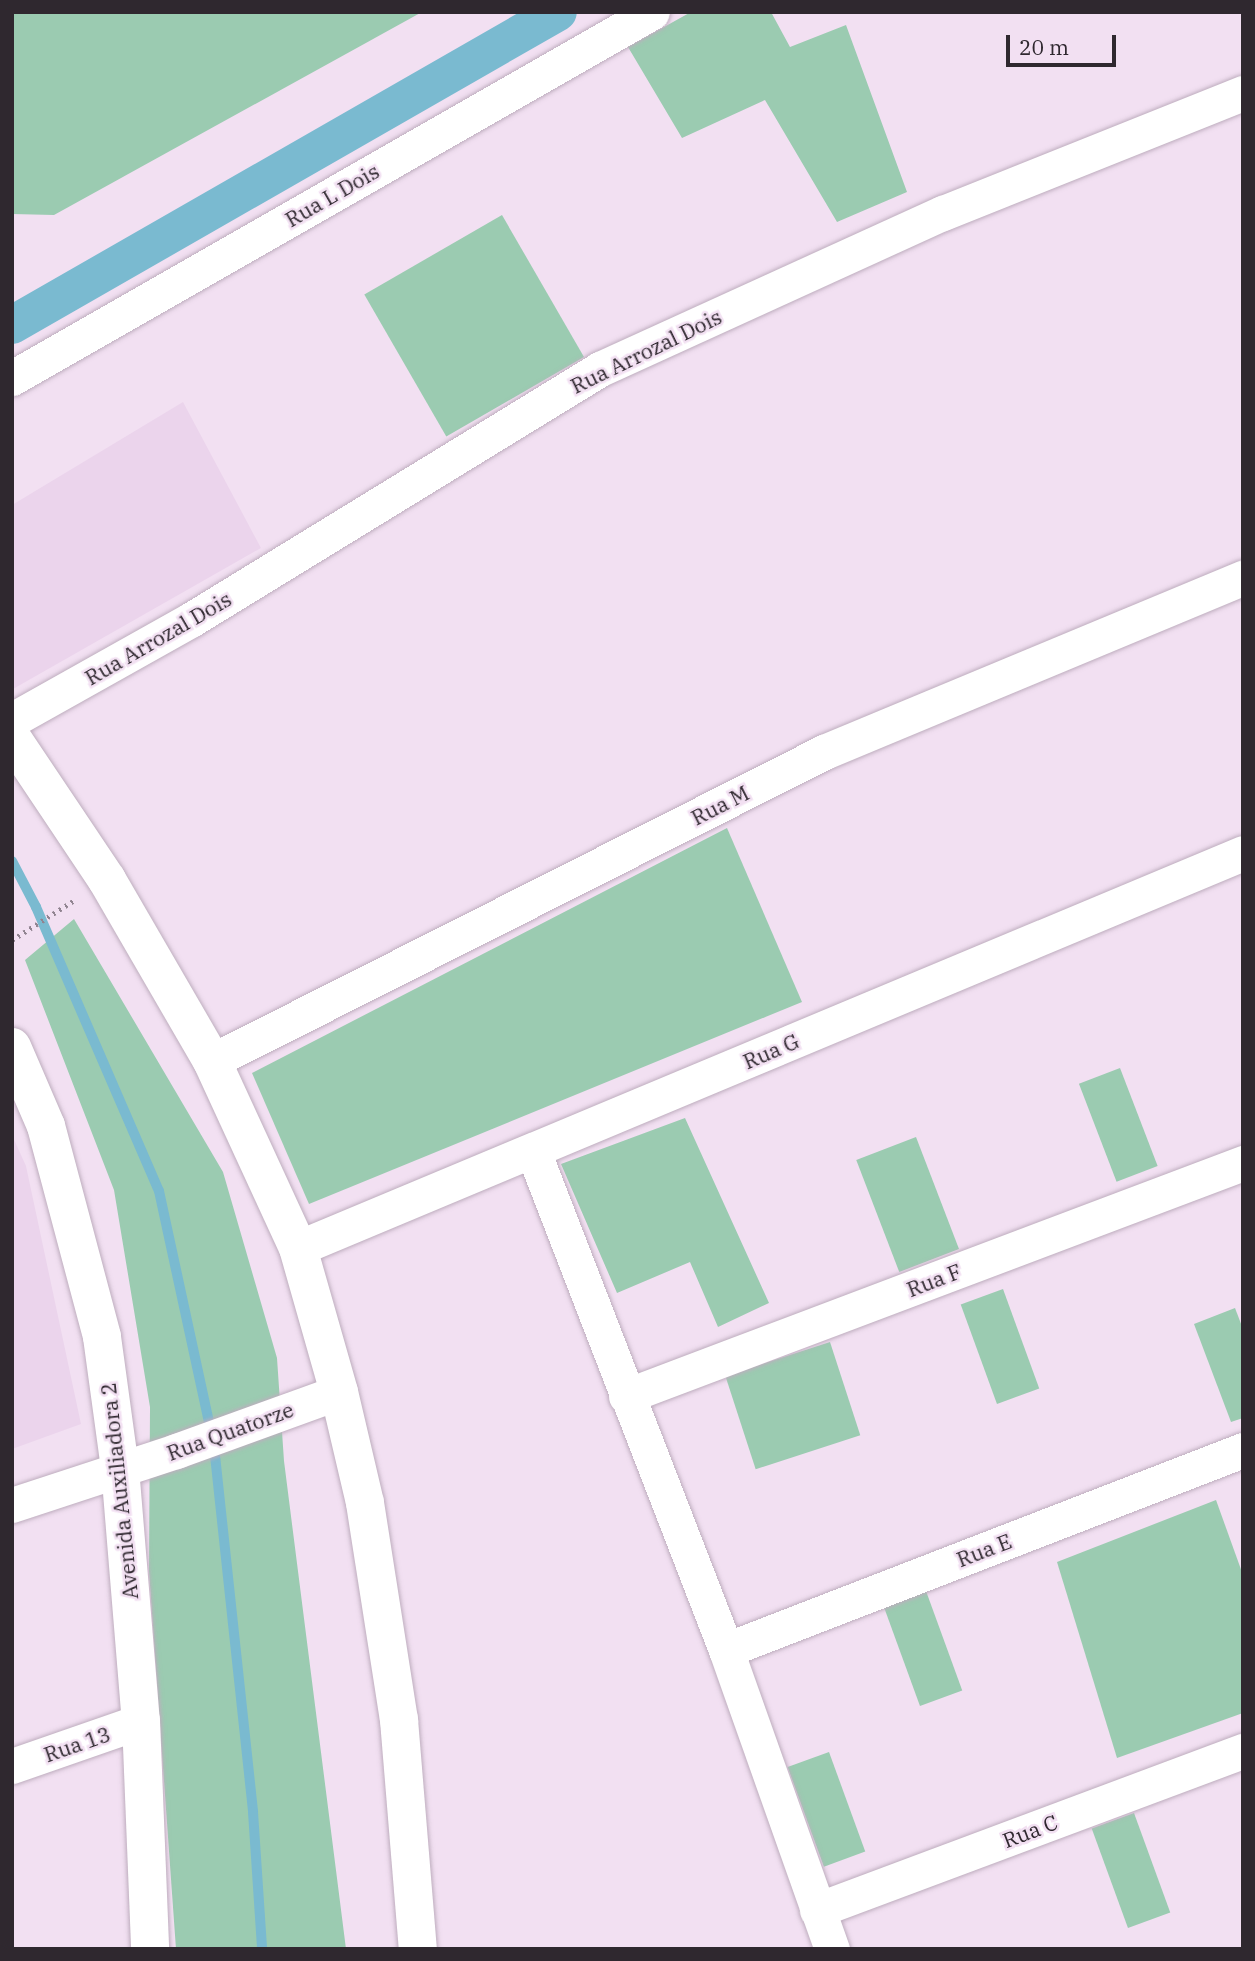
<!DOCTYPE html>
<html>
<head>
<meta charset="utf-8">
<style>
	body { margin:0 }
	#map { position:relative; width:1255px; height:1961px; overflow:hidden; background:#f2e0f2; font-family:"IBM Plex Serif",serif }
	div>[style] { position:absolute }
	.built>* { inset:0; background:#ebd4ec }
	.green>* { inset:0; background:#9bcbb1; transform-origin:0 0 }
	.stream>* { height:10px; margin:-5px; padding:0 5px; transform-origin:5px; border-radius:5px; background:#7abad0 }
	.canal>* { height:38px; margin:-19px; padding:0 19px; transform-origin:19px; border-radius:19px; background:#7abad0 }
	.path>* { height:4.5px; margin-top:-2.25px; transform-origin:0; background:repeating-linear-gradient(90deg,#918491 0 2px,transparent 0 7px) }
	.roads { filter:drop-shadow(0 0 2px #beadbe) drop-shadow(0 0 2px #beadbe) }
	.minor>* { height:35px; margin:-17.5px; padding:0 17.5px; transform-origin:17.5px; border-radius:17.5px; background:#fff }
	.tertiary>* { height:38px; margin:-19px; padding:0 19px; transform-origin:19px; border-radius:19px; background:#fff }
	.secondary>* { height:38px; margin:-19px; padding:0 19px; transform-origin:19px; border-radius:19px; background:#fff }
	span { translate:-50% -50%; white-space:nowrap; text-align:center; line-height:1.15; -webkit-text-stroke:5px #f2e0f2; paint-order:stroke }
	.street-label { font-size:21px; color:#2f282f }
	.frame { position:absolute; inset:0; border:14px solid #2f282f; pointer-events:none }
	.scale { position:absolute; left:1006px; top:35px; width:110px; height:32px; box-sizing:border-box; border:4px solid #2f282f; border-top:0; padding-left:9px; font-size:21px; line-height:24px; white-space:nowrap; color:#2f282f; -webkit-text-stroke:5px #f2e0f2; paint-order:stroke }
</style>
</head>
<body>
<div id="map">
	<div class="built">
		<div style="clip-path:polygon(183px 402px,261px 548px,13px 689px,12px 505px)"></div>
		<div style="clip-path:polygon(12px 1135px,26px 1166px,81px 1424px,12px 1449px)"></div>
	</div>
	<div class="green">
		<div style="clip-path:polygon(12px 12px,422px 12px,54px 215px,12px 214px)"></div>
		<div style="clip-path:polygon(691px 12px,771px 12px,790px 47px,846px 25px,907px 192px,837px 222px,765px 100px,682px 138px,628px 47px)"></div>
		<div style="left:502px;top:215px;width:164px;height:159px;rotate:60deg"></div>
		<div style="clip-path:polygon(727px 828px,802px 1002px,309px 1204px,252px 1073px)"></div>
		<div style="clip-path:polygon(74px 919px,223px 1172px,277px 1358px,284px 1461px,346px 1949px,176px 1949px,149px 1571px,150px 1407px,114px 1190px,25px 960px)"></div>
		<div style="left:1120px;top:1068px;width:105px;height:44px;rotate:69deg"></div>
		<div style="clip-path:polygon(685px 1118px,769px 1303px,718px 1327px,690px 1262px,617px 1293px,561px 1164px)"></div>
		<div style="left:916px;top:1137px;width:120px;height:64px;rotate:69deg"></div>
		<div style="left:1003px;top:1289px;width:106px;height:45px;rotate:70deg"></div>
		<div style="clip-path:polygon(1235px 1308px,1243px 1329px,1243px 1418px,1231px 1422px,1194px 1324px)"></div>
		<div style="left:830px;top:1342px;width:98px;height:110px;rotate:72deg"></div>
		<div style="clip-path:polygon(1216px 1500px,1243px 1575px,1243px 1713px,1117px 1758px,1057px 1562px)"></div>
		<div style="left:926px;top:1591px;width:106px;height:45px;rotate:70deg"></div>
		<div style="left:829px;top:1752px;width:106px;height:44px;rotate:70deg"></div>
		<div style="left:1134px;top:1813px;width:106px;height:45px;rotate:70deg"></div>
	</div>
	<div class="stream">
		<div style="left:12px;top:861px;width:52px;rotate:62.4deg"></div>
		<div style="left:36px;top:907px;width:309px;rotate:66.6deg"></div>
		<div style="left:159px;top:1191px;width:261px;rotate:77.8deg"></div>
		<div style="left:214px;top:1446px;width:368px;rotate:83.9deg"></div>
		<div style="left:253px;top:1812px;width:137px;rotate:86.2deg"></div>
	</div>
	<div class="canal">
		<div style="left:12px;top:325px;width:629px;rotate:-29.82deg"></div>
	</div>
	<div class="path">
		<div style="left:12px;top:940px;width:76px;rotate:-32.6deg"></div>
	</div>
	<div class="roads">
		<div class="minor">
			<div style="left:12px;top:378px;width:737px;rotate:-29.76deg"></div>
			<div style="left:12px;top:720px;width:206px;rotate:-29.3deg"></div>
			<div style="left:192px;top:619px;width:479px;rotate:-31.5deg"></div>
			<div style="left:600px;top:369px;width:377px;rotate:-24.5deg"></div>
			<div style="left:943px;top:213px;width:323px;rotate:-21.8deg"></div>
			<div style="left:212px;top:1061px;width:686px;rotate:-26.79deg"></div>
			<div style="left:824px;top:752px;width:454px;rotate:-22.6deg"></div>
			<div style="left:533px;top:1151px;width:535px;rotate:68.85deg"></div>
			<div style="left:726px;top:1650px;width:317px;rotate:70.5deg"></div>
			<div style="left:298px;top:1248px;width:1024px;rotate:-22.68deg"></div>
			<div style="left:626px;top:1396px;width:660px;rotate:-20.69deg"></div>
			<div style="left:12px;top:1505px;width:173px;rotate:-18.2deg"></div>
			<div style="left:176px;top:1451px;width:173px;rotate:-19.9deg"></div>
			<div style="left:726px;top:1650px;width:554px;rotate:-21.15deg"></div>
			<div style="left:12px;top:1766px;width:137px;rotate:-19.2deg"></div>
			<div style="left:817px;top:1910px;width:455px;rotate:-20.5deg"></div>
		</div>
		<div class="tertiary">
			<div style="left:12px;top:1047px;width:86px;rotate:66.7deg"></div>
			<div style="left:46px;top:1126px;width:218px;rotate:75.1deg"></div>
			<div style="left:102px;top:1337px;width:132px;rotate:82.2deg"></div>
			<div style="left:120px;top:1468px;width:254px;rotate:85.3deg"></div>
			<div style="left:141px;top:1721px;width:228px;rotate:87.7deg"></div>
		</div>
		<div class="secondary">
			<div style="left:12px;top:738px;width:171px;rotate:56.2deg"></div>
			<div style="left:107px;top:880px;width:209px;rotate:59.9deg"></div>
			<div style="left:212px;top:1061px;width:206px;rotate:65.3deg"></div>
			<div style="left:298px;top:1248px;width:150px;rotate:74.1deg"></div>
			<div style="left:339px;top:1392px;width:114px;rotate:76.8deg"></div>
			<div style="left:365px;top:1503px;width:220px;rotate:81.1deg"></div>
			<div style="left:399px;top:1720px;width:230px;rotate:85.3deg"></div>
		</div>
	</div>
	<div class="street-label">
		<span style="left:332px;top:195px;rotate:-30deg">Rua L Dois</span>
		<span style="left:646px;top:351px;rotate:-26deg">Rua Arrozal Dois</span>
		<span style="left:158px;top:638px;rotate:-30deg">Rua Arrozal Dois</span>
		<span style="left:720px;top:805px;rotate:-27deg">Rua M</span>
		<span style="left:771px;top:1051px;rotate:-23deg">Rua G</span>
		<span style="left:934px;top:1280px;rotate:-21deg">Rua F</span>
		<span style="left:230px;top:1431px;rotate:-20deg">Rua Quatorze</span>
		<span style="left:119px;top:1491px;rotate:-96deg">Avenida Auxiliadora 2</span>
		<span style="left:984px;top:1550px;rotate:-21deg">Rua E</span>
		<span style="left:77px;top:1744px;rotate:-19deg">Rua 13</span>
		<span style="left:1030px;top:1831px;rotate:-21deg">Rua C</span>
	</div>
	<div class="frame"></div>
	<div class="scale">20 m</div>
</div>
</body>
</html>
